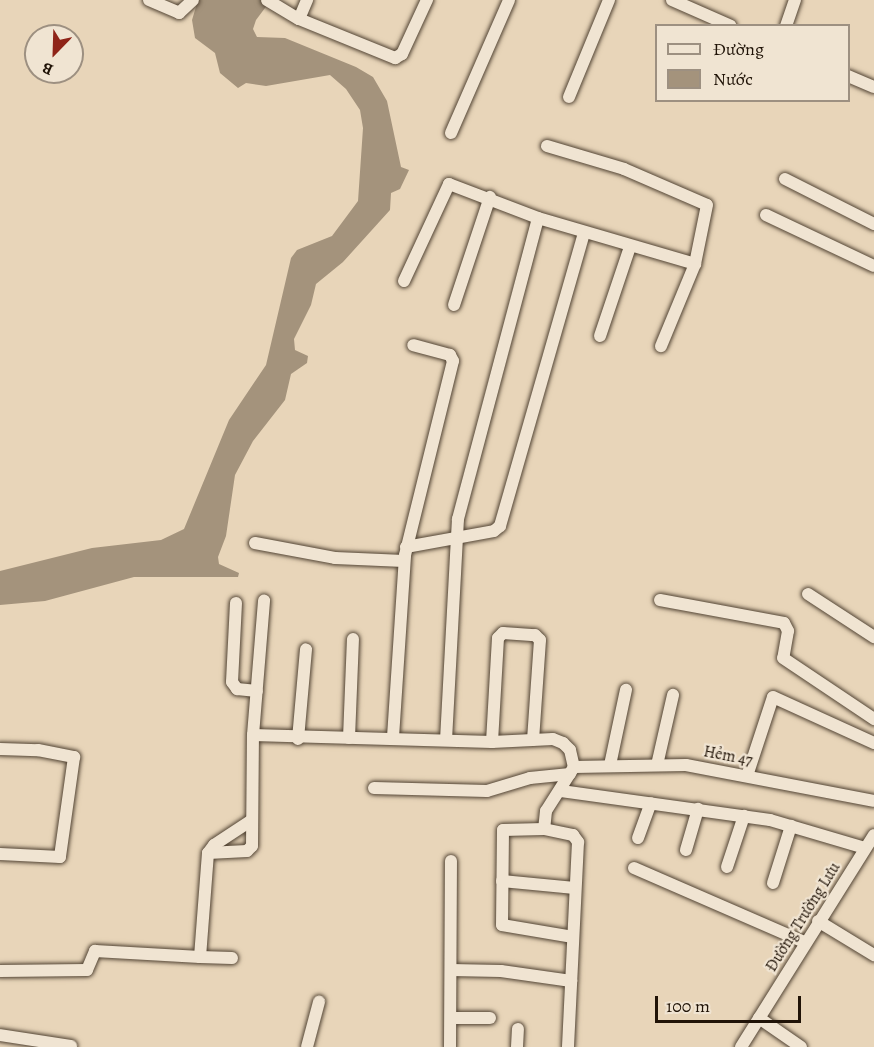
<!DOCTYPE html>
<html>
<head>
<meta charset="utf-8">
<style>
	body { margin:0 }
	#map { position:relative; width:874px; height:1047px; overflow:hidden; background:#e8d5b9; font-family:Alegreya,serif }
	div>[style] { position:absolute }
	.water>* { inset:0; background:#a4937c }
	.roads { filter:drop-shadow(0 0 2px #524434) drop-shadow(0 0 2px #524434) }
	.minor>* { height:12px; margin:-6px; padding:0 6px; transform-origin:6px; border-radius:6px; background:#f0e4d2 }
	span { translate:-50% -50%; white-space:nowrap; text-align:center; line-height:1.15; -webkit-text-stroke:4.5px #f0e4d2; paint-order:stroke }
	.street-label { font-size:16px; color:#201307 }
	.legend { position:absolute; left:655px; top:24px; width:195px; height:78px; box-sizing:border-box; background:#f0e4d2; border:2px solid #9d9081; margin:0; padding:8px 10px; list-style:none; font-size:18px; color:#201307 }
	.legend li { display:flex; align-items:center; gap:12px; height:30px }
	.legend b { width:30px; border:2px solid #9d9081 }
	.north { position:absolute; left:24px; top:24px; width:60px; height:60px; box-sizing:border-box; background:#f0e4d2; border:2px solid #9d9081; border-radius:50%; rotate:203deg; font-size:16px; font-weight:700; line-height:24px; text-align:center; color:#201307 }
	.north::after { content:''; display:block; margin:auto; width:21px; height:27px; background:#8f2418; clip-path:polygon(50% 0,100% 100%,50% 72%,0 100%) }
	.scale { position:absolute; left:655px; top:996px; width:146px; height:27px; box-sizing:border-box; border:3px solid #201307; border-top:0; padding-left:8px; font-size:18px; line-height:21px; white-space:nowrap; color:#201307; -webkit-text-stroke:4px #f0e4d2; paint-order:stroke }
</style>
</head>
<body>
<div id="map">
	<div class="water">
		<div style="clip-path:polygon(198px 0,271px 0,256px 20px,253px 29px,257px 37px,285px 38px,356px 67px,373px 77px,387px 101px,401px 167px,409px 170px,400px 189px,391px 193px,390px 210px,343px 262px,316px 284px,311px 305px,294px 339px,295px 350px,308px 356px,307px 363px,291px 374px,285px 400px,253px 441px,235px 475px,226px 536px,218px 557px,219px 564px,239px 573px,238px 577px,134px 577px,45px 601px,0 605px,0 571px,92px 548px,161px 540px,184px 529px,229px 420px,266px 365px,291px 258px,297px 250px,332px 236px,358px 201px,363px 128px,360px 110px,346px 89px,330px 75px,266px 86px,246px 83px,238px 88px,220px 73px,215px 53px,195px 38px,192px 20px)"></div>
	</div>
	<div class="roads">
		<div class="minor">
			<div style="left:149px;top:0;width:33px;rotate:23deg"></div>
			<div style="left:179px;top:13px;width:19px;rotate:-43deg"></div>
			<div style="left:267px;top:0;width:37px;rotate:31deg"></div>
			<div style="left:299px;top:19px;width:104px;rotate:22.1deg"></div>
			<div style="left:395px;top:58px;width:8px;rotate:-30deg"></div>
			<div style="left:402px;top:54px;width:60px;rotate:-65.2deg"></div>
			<div style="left:672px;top:0;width:64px;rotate:23.8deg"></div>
			<div style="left:299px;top:19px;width:21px;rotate:-67deg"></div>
			<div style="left:786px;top:26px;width:28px;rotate:-71deg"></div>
			<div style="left:848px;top:76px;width:28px;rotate:23deg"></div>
			<div style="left:569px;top:97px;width:105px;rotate:-67.6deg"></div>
			<div style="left:451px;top:133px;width:145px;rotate:-66.4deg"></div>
			<div style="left:547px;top:146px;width:80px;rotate:16.6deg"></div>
			<div style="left:624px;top:169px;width:90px;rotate:23.4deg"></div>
			<div style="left:707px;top:205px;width:60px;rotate:101.5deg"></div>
			<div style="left:785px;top:179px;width:100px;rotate:26.8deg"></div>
			<div style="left:766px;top:215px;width:119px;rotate:25.3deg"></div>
			<div style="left:404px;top:281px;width:107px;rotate:-65.1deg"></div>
			<div style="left:449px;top:184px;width:95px;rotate:20.9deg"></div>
			<div style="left:454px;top:305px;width:114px;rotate:-71.6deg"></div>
			<div style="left:600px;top:336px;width:94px;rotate:-71.4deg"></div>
			<div style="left:255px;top:543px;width:81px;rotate:10.6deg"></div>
			<div style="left:335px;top:558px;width:69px;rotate:2.5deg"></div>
			<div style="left:406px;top:547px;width:89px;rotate:-10.3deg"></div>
			<div style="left:494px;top:531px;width:8px;rotate:-40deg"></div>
			<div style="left:500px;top:526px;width:304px;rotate:-74deg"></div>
			<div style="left:808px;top:594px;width:79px;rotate:33.1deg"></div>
			<div style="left:660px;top:600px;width:126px;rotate:10.5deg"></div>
			<div style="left:784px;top:623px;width:9px;rotate:63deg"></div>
			<div style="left:788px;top:631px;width:27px;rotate:100deg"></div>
			<div style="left:783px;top:658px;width:110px;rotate:33.8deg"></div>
			<div style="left:236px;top:603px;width:79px;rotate:92.9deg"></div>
			<div style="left:232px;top:682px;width:9px;rotate:54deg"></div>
			<div style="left:237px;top:689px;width:20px;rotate:6deg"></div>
			<div style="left:253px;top:735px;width:239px;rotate:1.7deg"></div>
			<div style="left:492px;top:742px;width:61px;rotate:-2.8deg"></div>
			<div style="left:553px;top:739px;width:11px;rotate:22deg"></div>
			<div style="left:563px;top:743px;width:10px;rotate:45deg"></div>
			<div style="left:570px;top:750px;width:17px;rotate:77deg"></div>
			<div style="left:574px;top:767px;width:52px;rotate:122.5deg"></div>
			<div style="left:546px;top:811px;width:18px;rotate:96deg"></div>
			<div style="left:544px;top:829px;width:30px;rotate:12deg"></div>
			<div style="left:573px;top:835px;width:9px;rotate:54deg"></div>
			<div style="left:578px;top:842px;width:205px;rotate:92.8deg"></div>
			<div style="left:393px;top:737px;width:182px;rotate:-86.2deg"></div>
			<div style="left:405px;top:555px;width:200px;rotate:-76.1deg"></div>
			<div style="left:453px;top:361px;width:7px;rotate:-117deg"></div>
			<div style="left:450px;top:355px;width:38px;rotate:-165deg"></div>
			<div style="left:349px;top:738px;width:99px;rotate:-87.7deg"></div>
			<div style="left:298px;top:739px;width:90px;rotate:-84.9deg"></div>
			<div style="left:446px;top:740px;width:221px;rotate:-86.9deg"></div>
			<div style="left:458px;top:519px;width:311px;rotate:-75.1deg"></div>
			<div style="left:538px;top:218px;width:164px;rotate:16.3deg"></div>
			<div style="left:695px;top:264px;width:89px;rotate:112.5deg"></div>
			<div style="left:492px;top:742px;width:104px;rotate:-86.7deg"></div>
			<div style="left:498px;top:638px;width:7px;rotate:-45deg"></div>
			<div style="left:503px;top:633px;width:32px;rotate:4deg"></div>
			<div style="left:535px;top:635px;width:7px;rotate:45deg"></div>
			<div style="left:540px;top:640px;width:100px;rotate:94deg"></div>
			<div style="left:0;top:749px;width:38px;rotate:2deg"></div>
			<div style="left:38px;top:750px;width:37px;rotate:11deg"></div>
			<div style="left:74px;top:757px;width:101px;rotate:98deg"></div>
			<div style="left:60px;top:857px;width:60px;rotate:-177.1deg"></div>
			<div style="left:610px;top:765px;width:77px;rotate:-78deg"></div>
			<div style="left:657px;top:765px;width:72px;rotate:-77.1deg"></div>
			<div style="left:574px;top:767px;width:112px;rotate:-1deg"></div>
			<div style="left:686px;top:765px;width:191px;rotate:10.8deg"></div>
			<div style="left:747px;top:776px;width:83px;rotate:-71.8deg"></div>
			<div style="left:773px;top:697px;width:111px;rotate:24.5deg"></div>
			<div style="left:374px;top:788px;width:113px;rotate:1.5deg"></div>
			<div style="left:487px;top:791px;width:45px;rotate:-16.8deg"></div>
			<div style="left:530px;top:778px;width:40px;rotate:-5.7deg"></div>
			<div style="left:561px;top:791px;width:211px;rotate:7.9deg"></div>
			<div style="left:770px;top:820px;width:99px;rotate:16.4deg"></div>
			<div style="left:544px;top:829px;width:41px;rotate:178.6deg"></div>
			<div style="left:503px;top:830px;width:95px;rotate:90.6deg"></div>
			<div style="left:502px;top:925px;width:72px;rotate:9.6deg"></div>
			<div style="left:638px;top:838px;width:37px;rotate:-70deg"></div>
			<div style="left:686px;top:850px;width:43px;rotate:-73.7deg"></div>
			<div style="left:208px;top:853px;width:10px;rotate:-53deg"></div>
			<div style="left:214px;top:845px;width:45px;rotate:-33.3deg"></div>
			<div style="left:727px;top:867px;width:54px;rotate:-71.6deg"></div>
			<div style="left:634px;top:868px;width:185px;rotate:23.5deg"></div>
			<div style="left:502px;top:881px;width:73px;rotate:5.5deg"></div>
			<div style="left:773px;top:883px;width:60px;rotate:-72.5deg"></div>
			<div style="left:818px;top:921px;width:66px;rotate:31.3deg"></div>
			<div style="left:200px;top:957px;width:32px;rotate:2deg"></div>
			<div style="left:451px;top:970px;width:50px;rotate:1.1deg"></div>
			<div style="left:501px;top:971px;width:71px;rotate:8.1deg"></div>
			<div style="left:0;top:971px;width:87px;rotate:-0.7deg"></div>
			<div style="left:87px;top:970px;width:21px;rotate:-67deg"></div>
			<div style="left:95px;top:951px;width:105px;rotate:3.3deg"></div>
			<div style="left:200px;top:957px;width:104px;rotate:-85.6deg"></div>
			<div style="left:208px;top:853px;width:39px;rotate:-3deg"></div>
			<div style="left:247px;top:851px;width:7px;rotate:-45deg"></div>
			<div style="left:252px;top:846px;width:111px;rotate:-89.5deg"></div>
			<div style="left:253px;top:735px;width:135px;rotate:-85.3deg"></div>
			<div style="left:451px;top:1018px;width:39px"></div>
			<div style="left:759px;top:1018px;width:51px;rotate:34.6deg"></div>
			<div style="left:0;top:1035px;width:72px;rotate:8.8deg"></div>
			<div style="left:307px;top:1047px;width:47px;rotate:-75.1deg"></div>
			<div style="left:450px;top:1047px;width:186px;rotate:-89.7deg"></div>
			<div style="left:517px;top:1047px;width:18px;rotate:-87deg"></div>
			<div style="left:741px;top:1047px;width:250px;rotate:-57.9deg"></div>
		</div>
	</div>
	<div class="street-label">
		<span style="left:728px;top:756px;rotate:11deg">Hẻm 47</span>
		<span style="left:803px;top:917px;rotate:-58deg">Đường Trường Lưu</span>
	</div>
	<ul class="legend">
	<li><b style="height:8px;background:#f0e4d2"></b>Đường</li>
	<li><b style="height:16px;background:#a4937c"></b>Nước</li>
	</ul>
	<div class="north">B</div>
	<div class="scale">100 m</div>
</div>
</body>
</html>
